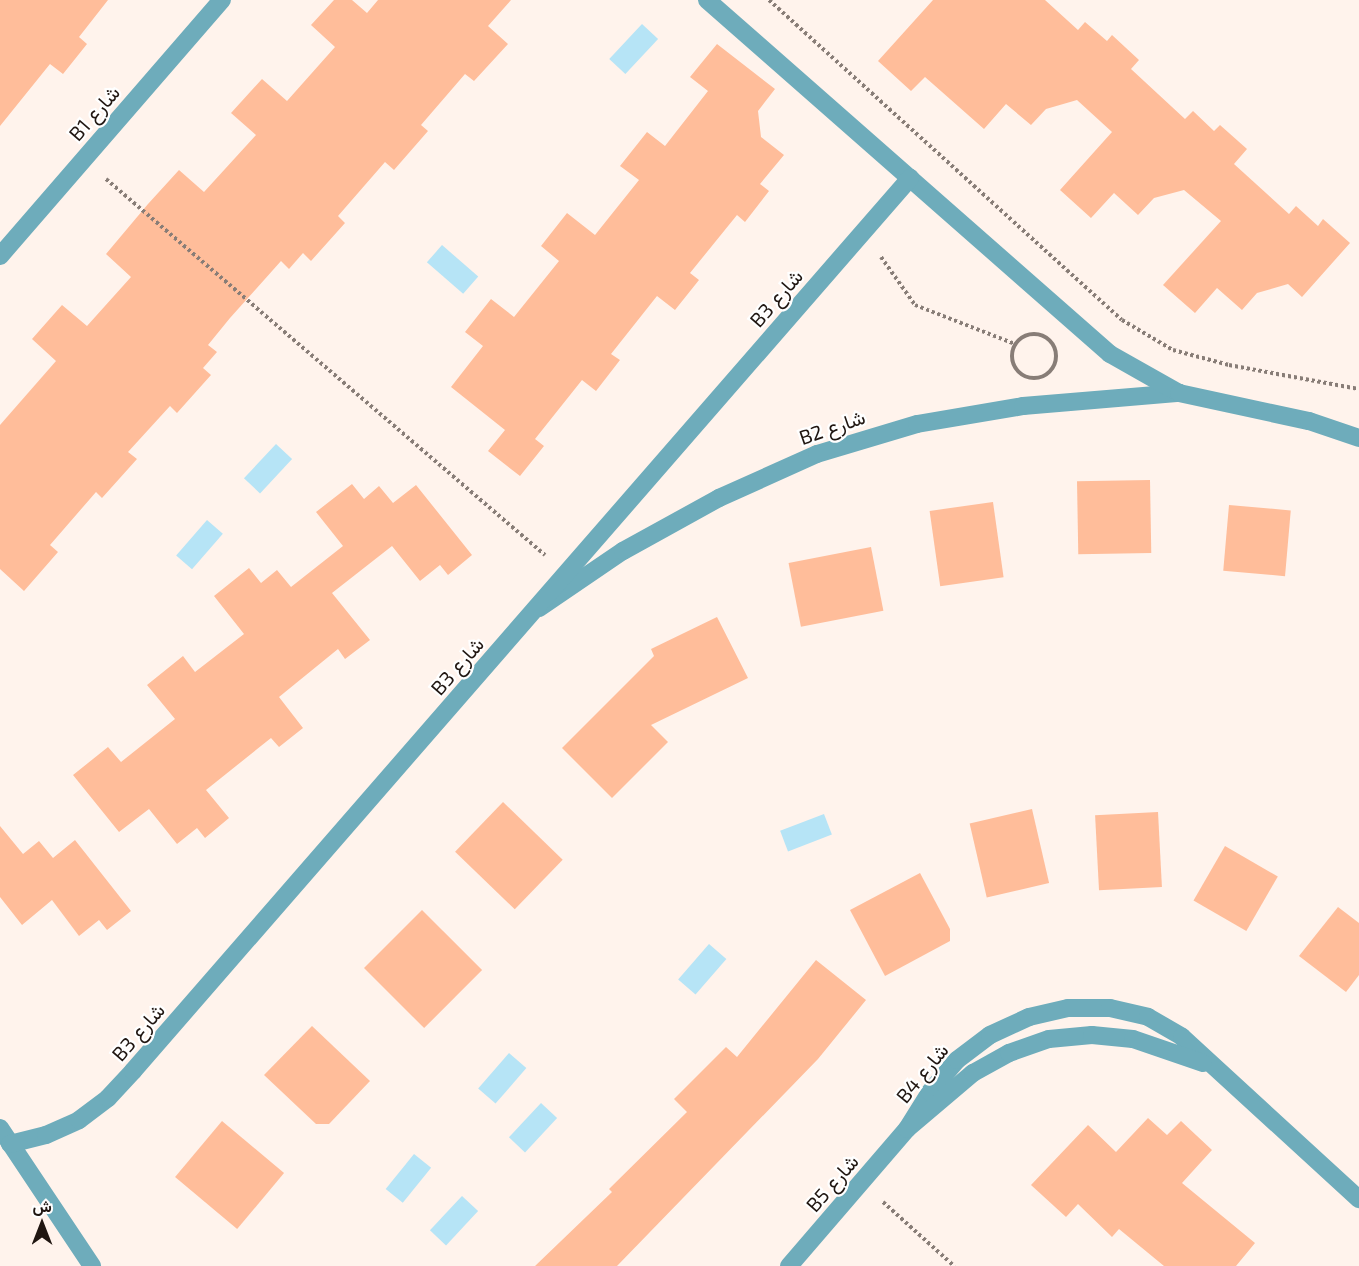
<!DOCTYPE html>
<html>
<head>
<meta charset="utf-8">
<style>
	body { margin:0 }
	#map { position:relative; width:1359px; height:1266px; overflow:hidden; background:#fff3ec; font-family:"Exo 2",Vazirmatn,sans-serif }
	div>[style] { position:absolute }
	.water>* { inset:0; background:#b6e4f6; transform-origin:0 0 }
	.building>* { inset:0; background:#ffbd9a; transform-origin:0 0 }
	.path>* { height:4px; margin-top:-2px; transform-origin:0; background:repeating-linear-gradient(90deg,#887d77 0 3px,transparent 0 6px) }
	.path>.ring { margin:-2px; padding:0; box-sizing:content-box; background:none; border:4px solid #887d77; border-radius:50% }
	.lane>* { height:18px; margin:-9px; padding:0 9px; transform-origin:9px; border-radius:9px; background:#6eacbb }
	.street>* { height:18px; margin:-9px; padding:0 9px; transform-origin:9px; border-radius:9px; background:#6eacbb }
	span { translate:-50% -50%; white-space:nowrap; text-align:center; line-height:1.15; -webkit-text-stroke:4.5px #fff; paint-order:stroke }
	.street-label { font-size:20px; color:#201611 }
	.north { position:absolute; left:12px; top:1194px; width:60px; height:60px; -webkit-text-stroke:4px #fff; paint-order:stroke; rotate:0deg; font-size:16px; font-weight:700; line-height:24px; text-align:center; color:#201611 }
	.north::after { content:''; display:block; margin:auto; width:21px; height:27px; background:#201611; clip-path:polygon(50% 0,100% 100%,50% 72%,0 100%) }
</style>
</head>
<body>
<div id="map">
	<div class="water">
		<div style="left:642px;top:24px;width:22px;height:48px;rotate:43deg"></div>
		<div style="left:442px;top:245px;width:48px;height:23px;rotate:41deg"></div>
		<div style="left:276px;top:444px;width:22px;height:47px;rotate:43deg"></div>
		<div style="left:207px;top:520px;width:21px;height:47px;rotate:41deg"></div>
		<div style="left:824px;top:814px;width:22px;height:47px;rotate:69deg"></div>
		<div style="left:709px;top:944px;width:23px;height:47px;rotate:41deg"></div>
		<div style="left:509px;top:1053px;width:23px;height:47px;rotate:41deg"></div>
		<div style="left:541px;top:1103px;width:22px;height:47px;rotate:43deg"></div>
		<div style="left:414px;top:1154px;width:22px;height:45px;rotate:39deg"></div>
		<div style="left:462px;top:1196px;width:22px;height:47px;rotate:43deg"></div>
	</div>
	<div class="building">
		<div style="clip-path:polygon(0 0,108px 0,79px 37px,87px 44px,63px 74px,50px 64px,0 126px)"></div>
		<div style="clip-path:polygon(334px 0,352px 0,367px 13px,378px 0,511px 0,488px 26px,508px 44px,474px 81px,465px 74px,421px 125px,428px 131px,394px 170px,385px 162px,338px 216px,345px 223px,311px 261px,303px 253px,289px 269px,281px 261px,230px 318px,208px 345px,217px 352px,203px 368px,211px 375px,177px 413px,170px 406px,128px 452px,137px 459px,102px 498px,96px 492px,50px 545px,58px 552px,24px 591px,0 569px,0 425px,56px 361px,32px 339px,62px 305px,87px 326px,131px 277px,106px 254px,148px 204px,179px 170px,204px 192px,256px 135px,231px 113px,262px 79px,287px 101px,335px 47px,311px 25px)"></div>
		<div style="clip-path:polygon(933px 0,1045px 0,1078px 30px,1085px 22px,1107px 41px,1112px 35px,1139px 60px,1131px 69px,1185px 119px,1193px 111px,1214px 131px,1220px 125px,1247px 149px,1234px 164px,1289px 214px,1296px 206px,1318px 226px,1323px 219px,1350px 243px,1302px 297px,1288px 284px,1257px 293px,1242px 310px,1217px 288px,1195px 313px,1163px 285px,1221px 221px,1184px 190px,1154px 198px,1138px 215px,1114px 193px,1091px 218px,1060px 190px,1112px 132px,1077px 100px,1046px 109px,1031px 125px,1006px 104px,984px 129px,925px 77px,911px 91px,878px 61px)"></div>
		<div style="clip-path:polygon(717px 44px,775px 89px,758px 111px,761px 137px,784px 155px,760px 184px,769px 191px,745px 222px,737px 215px,690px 273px,699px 280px,675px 310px,657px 296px,611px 354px,620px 360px,596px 391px,582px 380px,535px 439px,544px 446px,520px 476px,488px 451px,505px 430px,451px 387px,483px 346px,465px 332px,491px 299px,514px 317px,559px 261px,541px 246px,567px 213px,595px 235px,639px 180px,620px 166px,647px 132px,665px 146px,708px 91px,690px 77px)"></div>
		<div style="left:1150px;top:480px;width:73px;height:73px;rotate:89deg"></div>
		<div style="clip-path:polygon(352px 484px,364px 499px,379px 486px,393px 503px,416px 485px,472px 555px,448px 575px,440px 565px,420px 581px,392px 546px,332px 593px,370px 640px,345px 659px,338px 649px,279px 697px,303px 728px,279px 747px,271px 738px,206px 790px,229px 818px,205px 838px,197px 828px,177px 844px,149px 809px,119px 832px,73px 775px,108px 747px,121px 762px,175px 719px,147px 685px,183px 656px,195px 672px,244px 634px,214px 596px,249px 568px,261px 583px,277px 570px,291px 587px,343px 546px,316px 512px)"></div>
		<div style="left:993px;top:502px;width:76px;height:64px;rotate:82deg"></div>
		<div style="left:1229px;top:505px;width:62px;height:66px;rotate:5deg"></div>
		<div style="left:871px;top:547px;width:65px;height:84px;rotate:79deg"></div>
		<div style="clip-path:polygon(717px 617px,748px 678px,651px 725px,668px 742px,612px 798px,562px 748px,654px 656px,651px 649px)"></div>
		<div style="left:503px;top:802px;width:83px;height:69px;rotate:44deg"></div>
		<div style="left:1032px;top:809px;width:76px;height:64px;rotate:77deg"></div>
		<div style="left:1158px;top:812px;width:75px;height:63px;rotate:87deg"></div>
		<div style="clip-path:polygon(0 826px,23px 854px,39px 841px,53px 858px,75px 840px,131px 911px,107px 930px,99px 920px,79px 936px,52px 900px,22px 925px,0 897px)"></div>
		<div style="left:1225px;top:846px;width:61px;height:63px;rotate:30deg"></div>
		<div style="clip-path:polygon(920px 873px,950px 929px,950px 941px,885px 976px,850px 910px)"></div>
		<div style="clip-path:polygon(1338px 907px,1359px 923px,1359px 975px,1346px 992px,1299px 956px)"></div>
		<div style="left:422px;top:910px;width:85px;height:82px;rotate:45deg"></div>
		<div style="clip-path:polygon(816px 960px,866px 1000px,818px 1059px,617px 1266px,535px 1266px,612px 1192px,609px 1189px,687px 1112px,674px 1099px,726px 1047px,737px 1057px)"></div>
		<div style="clip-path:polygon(312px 1026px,370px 1081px,329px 1124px,316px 1124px,264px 1075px)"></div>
		<div style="clip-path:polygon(1148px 1118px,1167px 1135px,1181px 1121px,1212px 1150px,1182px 1183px,1255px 1243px,1236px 1266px,1164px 1266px,1119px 1229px,1112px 1237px,1078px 1204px,1066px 1217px,1031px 1185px,1088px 1125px,1116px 1152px)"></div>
		<div style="left:222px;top:1121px;width:81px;height:73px;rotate:40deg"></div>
	</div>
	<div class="path">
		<div style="left:769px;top:0;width:476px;rotate:42.2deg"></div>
		<div style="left:1122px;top:320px;width:59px;rotate:30.5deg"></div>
		<div style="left:1173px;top:350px;width:58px;rotate:15deg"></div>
		<div style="left:1229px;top:365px;width:132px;rotate:10.5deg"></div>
		<div style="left:106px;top:179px;width:578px;rotate:40.58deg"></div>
		<div style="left:881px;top:257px;width:59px;rotate:54.7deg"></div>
		<div style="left:915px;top:305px;width:107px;rotate:21.3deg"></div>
		<div class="ring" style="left:1012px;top:334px;width:40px;height:40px"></div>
		<div style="left:883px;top:1202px;width:96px;rotate:42deg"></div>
	</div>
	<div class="lane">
		<div style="left:539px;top:608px;width:102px;rotate:-34.2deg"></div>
		<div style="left:623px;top:551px;width:110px;rotate:-28.9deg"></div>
		<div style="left:719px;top:498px;width:107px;rotate:-24.2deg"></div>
		<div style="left:817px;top:454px;width:104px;rotate:-16.7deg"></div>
		<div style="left:917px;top:424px;width:108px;rotate:-9.6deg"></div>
		<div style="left:1023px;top:406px;width:157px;rotate:-4.8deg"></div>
	</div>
	<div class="street">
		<div style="left:707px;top:0;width:536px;rotate:41.3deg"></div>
		<div style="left:1110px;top:354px;width:79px;rotate:29.5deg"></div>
		<div style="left:1179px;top:393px;width:133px;rotate:12.2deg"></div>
		<div style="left:1309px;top:421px;width:53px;rotate:18.8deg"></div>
		<div style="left:0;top:256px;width:339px;rotate:-49.1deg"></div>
		<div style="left:0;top:1128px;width:166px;rotate:56.3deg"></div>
		<div style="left:907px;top:1129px;width:44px;rotate:-58.1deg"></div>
		<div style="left:930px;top:1092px;width:42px;rotate:-49.8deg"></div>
		<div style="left:957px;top:1060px;width:41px;rotate:-37.1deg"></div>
		<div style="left:990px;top:1035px;width:43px;rotate:-24.8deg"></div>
		<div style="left:1029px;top:1017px;width:40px;rotate:-13deg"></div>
		<div style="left:1068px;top:1008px;width:42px"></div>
		<div style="left:1110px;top:1008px;width:39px;rotate:13deg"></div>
		<div style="left:1148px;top:1017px;width:39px;rotate:30deg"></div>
		<div style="left:1182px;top:1037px;width:240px;rotate:42.5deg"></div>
		<div style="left:10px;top:1144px;width:37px;rotate:-14deg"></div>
		<div style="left:46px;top:1135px;width:36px;rotate:-24deg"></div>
		<div style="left:79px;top:1120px;width:36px;rotate:-37deg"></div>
		<div style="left:108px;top:1098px;width:37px;rotate:-47deg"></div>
		<div style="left:133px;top:1071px;width:1184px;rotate:-48.97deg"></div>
		<div style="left:789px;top:1266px;width:181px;rotate:-49.3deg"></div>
		<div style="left:907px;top:1129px;width:87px;rotate:-40.3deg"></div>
		<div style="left:973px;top:1073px;width:41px;rotate:-29.1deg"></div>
		<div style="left:1009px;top:1053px;width:42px;rotate:-19.3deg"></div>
		<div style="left:1049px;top:1039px;width:43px;rotate:-5.3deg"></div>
		<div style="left:1092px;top:1035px;width:41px;rotate:5.6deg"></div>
		<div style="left:1133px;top:1039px;width:74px;rotate:18.9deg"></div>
	</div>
	<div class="street-label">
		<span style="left:94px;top:113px;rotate:-49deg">B1 شارع</span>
		<span style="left:776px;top:298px;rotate:-49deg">B3 شارع</span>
		<span style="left:832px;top:427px;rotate:-19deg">B2 شارع</span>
		<span style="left:457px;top:666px;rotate:-49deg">B3 شارع</span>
		<span style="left:138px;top:1032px;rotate:-49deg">B3 شارع</span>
		<span style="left:922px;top:1073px;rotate:-51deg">B4 شارع</span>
		<span style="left:832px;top:1183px;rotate:-49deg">B5 شارع</span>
	</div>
	<div class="north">ش</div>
</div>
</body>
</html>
